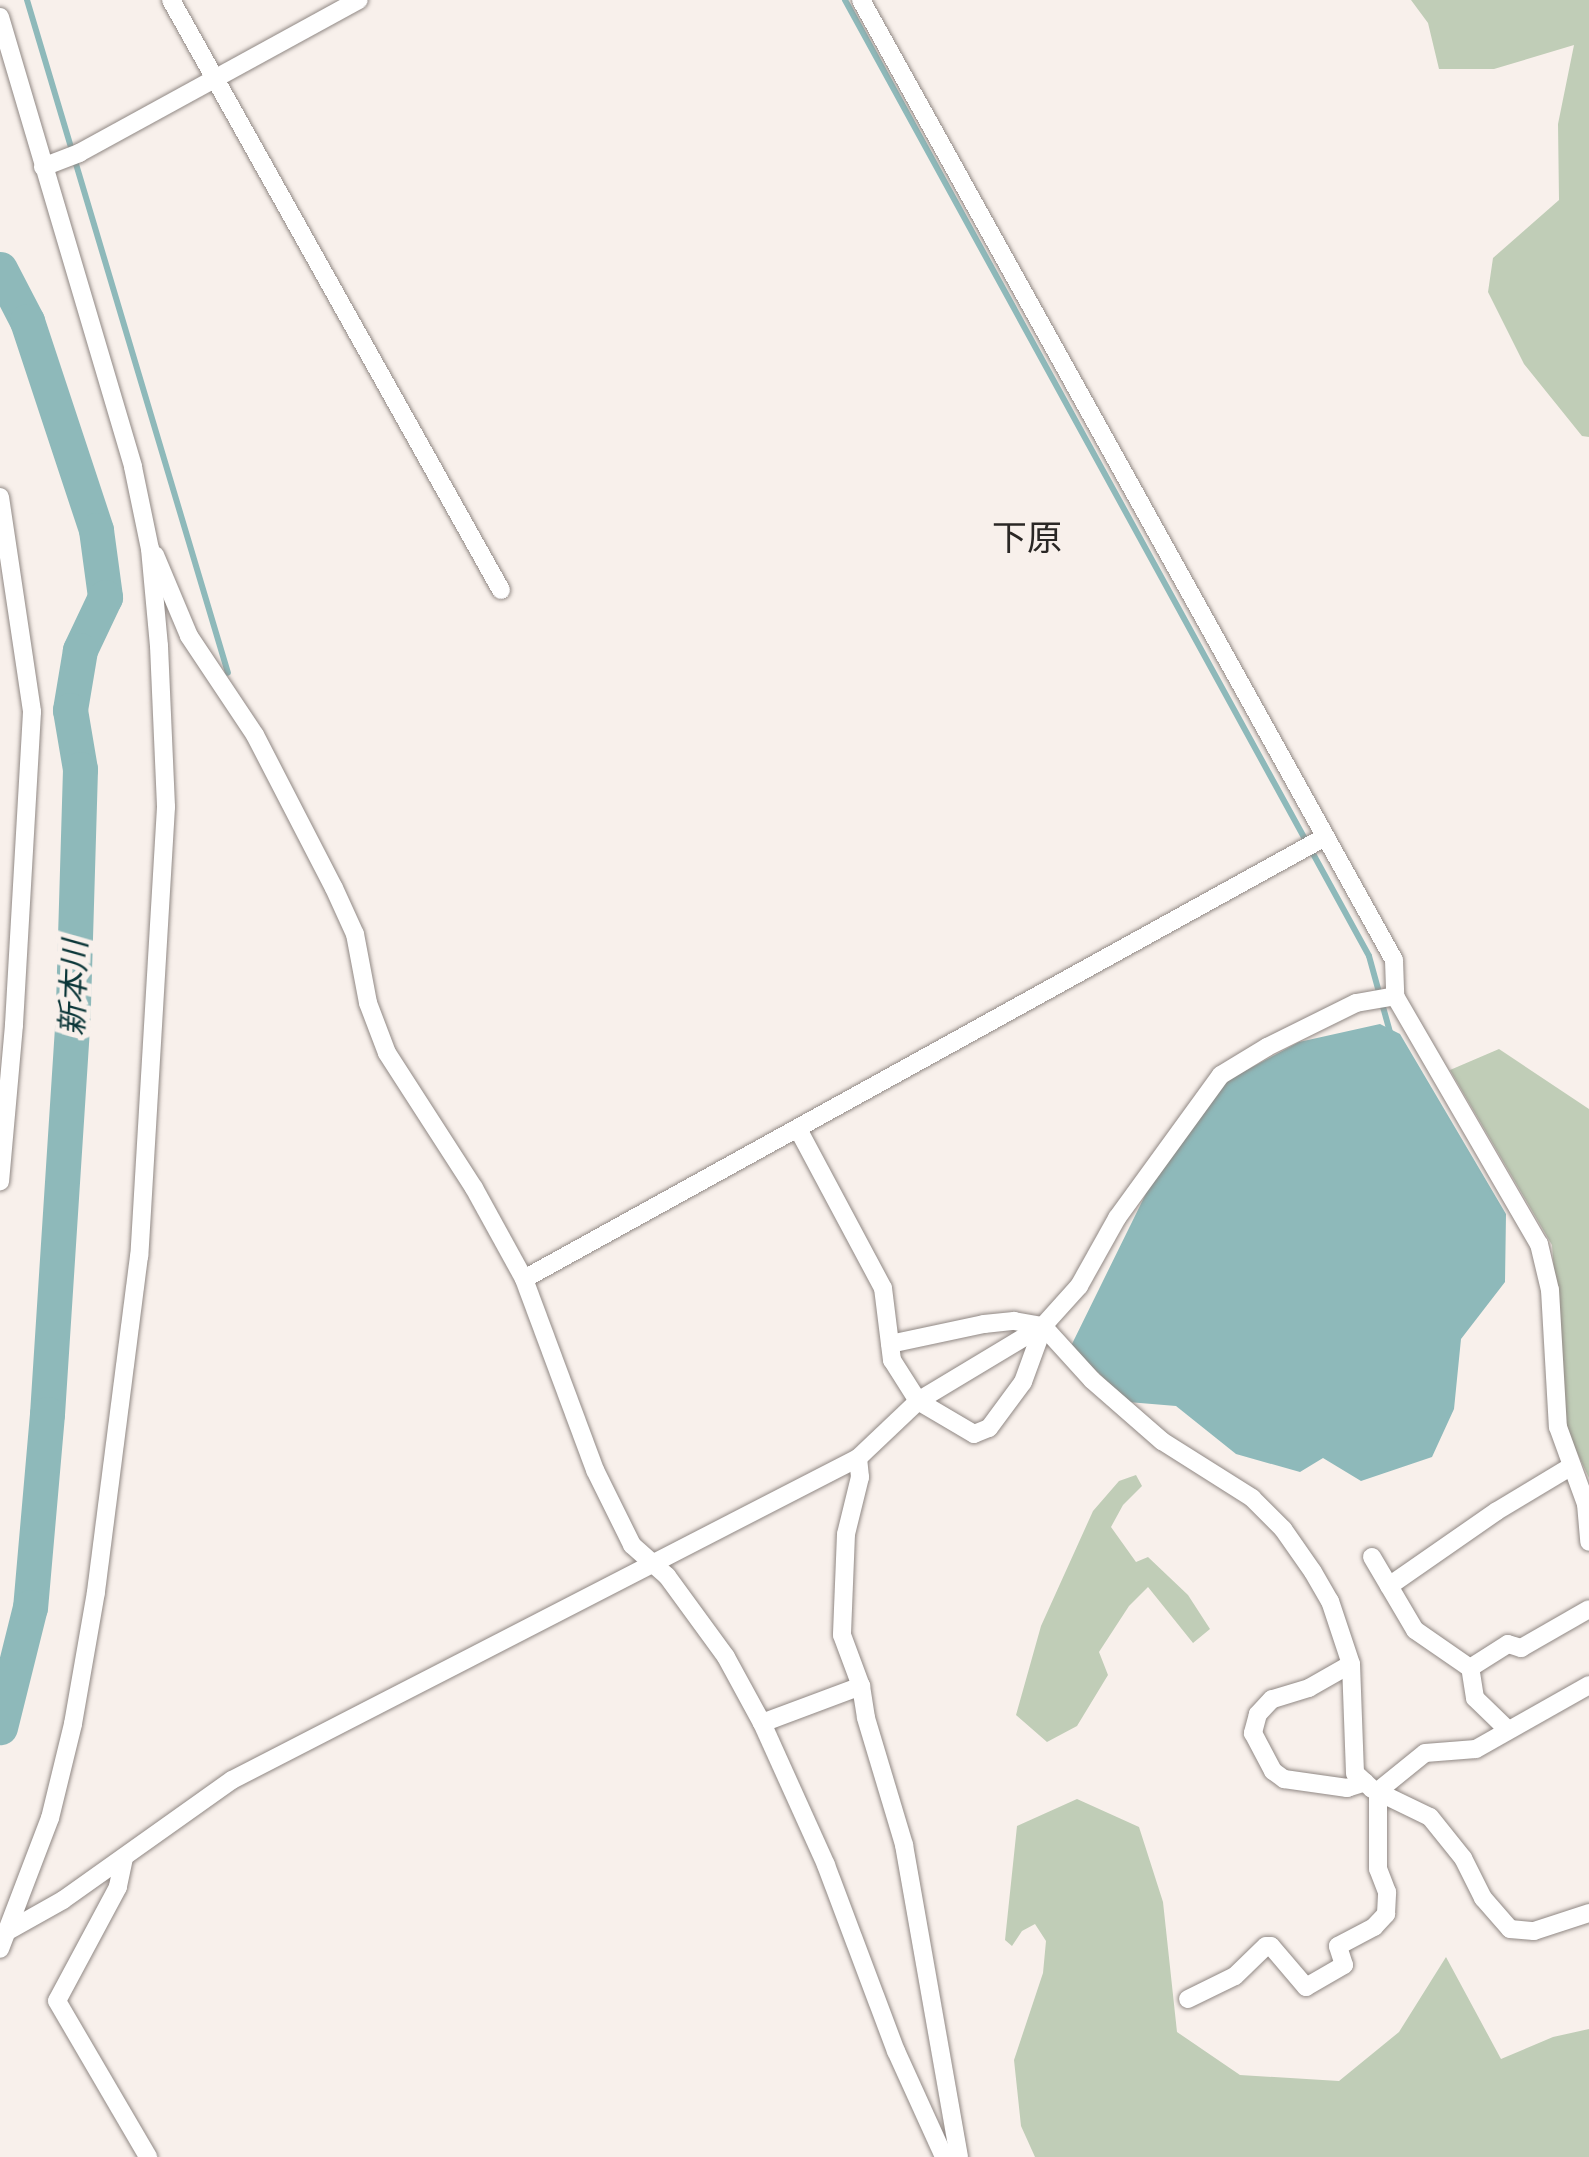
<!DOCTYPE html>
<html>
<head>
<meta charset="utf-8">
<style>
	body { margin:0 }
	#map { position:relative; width:1589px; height:2157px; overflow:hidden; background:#f8f0eb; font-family:Mulish,"Noto Sans JP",sans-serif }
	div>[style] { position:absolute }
	.green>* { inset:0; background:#c0cdb7 }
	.water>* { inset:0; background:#8eb9ba }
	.stream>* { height:6px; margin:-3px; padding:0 3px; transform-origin:3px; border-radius:3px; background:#8eb9ba }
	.river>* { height:35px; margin:-17.5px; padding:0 17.5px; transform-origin:17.5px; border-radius:17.5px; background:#8eb9ba }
	.roads { filter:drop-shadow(0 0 2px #908884) drop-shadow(0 0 2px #908884) }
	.minor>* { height:18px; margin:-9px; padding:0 9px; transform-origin:9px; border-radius:9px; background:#fff }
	span { translate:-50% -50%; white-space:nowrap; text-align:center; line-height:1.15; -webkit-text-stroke:10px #f8f0eb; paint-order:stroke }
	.water-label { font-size:32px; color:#0a3537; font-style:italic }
	.quarter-label { font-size:35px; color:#2a2725 }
</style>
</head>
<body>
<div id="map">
	<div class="green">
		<div style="clip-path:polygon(1411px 0,1589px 0,1589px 437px,1582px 436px,1524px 364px,1488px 292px,1493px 258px,1559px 200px,1558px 124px,1574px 45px,1494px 69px,1439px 69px,1428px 23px)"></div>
		<div style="clip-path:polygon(1499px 1049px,1589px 1109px,1589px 1478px,1566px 1429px,1552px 1245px,1450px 1070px)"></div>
		<div style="clip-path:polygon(1136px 1475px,1142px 1486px,1123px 1505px,1111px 1527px,1136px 1562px,1148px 1557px,1188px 1595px,1210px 1629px,1193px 1643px,1148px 1587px,1129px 1606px,1099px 1652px,1108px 1675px,1077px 1726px,1047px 1742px,1016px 1715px,1041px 1626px,1093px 1511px,1119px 1481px)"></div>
		<div style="clip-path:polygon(1077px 1799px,1139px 1827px,1163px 1902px,1177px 2032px,1240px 2075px,1339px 2081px,1399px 2032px,1446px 1957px,1501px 2059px,1553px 2037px,1589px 2029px,1589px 2157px,1035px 2157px,1021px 2126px,1014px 2060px,1043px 1973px,1046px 1941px,1035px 1924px,1022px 1931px,1012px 1946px,1005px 1940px,1017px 1826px)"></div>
	</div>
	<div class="water">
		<div style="clip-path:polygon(1380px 1024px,1400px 1034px,1506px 1214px,1505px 1282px,1461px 1339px,1454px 1409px,1432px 1457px,1361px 1481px,1323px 1458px,1300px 1472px,1236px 1454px,1176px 1406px,1128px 1402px,1071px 1346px,1162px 1161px,1228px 1080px,1299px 1042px)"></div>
	</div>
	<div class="stream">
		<div style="left:27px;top:0;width:702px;rotate:73.37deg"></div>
		<div style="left:845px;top:0;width:1090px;rotate:61.27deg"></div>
		<div style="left:1369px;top:956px;width:79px;rotate:74.6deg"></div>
	</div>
	<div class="river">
		<div style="left:0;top:269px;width:59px;rotate:62.6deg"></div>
		<div style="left:27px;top:321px;width:220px;rotate:71.7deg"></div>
		<div style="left:96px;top:530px;width:68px;rotate:82.3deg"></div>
		<div style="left:105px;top:597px;width:59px;rotate:115.3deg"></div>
		<div style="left:80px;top:650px;width:61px;rotate:99.5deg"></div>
		<div style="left:70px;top:710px;width:60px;rotate:80.4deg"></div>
		<div style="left:80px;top:769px;width:243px;rotate:91.7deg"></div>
		<div style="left:73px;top:1012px;width:403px;rotate:93.7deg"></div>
		<div style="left:47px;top:1414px;width:194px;rotate:95deg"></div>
		<div style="left:30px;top:1607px;width:124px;rotate:104deg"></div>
	</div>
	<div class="roads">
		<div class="minor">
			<div style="left:171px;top:0;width:676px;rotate:60.78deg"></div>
			<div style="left:861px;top:0;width:1098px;rotate:60.96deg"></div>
			<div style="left:1394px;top:960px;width:36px;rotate:88deg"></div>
			<div style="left:1395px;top:996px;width:287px;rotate:59.9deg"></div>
			<div style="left:1539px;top:1244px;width:47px;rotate:76.6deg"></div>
			<div style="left:1550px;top:1290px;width:137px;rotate:86.7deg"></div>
			<div style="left:1558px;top:1427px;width:82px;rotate:70deg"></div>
			<div style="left:1586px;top:1504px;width:38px;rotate:85deg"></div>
			<div style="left:0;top:17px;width:469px;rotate:73.5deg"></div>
			<div style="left:133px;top:467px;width:84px;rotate:78.3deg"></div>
			<div style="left:150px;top:549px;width:97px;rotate:84.7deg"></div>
			<div style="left:159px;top:646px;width:161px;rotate:87.5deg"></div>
			<div style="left:166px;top:807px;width:450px;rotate:93.4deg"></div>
			<div style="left:139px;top:1256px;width:339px;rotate:97.3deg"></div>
			<div style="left:96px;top:1592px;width:134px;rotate:99.9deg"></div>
			<div style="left:73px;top:1724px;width:97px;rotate:103.7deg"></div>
			<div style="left:50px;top:1818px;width:140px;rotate:110.9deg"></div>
			<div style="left:43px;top:167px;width:39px;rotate:-21deg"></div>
			<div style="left:79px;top:153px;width:319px;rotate:-28.7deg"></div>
			<div style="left:0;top:497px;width:217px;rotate:81.5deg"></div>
			<div style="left:32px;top:712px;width:314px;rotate:93.3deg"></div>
			<div style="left:14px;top:1025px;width:157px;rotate:95.1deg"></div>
			<div style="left:155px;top:555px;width:88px;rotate:67.2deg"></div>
			<div style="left:189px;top:636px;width:119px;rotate:56.3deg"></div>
			<div style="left:255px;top:735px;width:172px;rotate:62.7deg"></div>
			<div style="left:334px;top:888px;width:51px;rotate:65.5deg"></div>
			<div style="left:355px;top:934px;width:70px;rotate:79.3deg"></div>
			<div style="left:368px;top:1003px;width:53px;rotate:69.2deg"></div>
			<div style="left:387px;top:1053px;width:161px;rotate:57.2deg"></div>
			<div style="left:474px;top:1188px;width:104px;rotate:61.2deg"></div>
			<div style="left:524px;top:1279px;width:204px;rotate:69.6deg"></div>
			<div style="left:595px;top:1470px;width:84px;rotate:63.7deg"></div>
			<div style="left:632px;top:1545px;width:47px;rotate:41.5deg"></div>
			<div style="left:667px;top:1576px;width:100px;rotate:53.9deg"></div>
			<div style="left:726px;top:1657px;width:75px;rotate:61.4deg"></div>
			<div style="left:762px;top:1723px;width:156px;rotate:65.7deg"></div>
			<div style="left:826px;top:1865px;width:199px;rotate:69.4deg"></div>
			<div style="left:896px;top:2051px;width:116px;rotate:65.6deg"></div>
			<div style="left:798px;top:1129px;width:180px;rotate:61.9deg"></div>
			<div style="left:883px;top:1288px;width:73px;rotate:82.9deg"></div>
			<div style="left:892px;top:1360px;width:49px;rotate:57.6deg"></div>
			<div style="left:918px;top:1401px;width:65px;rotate:30.5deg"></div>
			<div style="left:974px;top:1434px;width:16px;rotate:-22deg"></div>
			<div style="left:989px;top:1428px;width:57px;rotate:-53.5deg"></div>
			<div style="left:1023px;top:1382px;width:59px;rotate:-70deg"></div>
			<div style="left:524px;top:1279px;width:915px;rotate:-28.89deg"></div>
			<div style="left:890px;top:1344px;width:96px;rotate:-12deg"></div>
			<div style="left:984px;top:1324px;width:30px;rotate:-6deg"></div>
			<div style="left:1014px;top:1321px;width:29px;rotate:10deg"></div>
			<div style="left:1043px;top:1326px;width:73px;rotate:47.8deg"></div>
			<div style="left:1092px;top:1380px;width:93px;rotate:41.1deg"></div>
			<div style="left:1162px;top:1441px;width:107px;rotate:32.3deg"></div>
			<div style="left:1252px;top:1498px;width:44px;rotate:45deg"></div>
			<div style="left:1283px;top:1529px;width:52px;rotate:55.1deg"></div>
			<div style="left:1313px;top:1572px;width:34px;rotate:60deg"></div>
			<div style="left:1330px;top:1601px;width:66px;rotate:71.6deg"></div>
			<div style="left:1351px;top:1664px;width:109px;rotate:87.9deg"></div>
			<div style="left:1355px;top:1773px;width:23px;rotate:43deg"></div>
			<div style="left:1372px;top:1789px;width:64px;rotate:25.8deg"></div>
			<div style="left:1430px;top:1817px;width:53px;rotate:51.2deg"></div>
			<div style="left:1463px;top:1858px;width:45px;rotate:63.4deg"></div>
			<div style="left:1483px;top:1898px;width:41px;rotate:48.9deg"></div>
			<div style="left:1510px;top:1929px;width:24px;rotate:5deg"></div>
			<div style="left:1534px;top:1931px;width:58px;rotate:-18.1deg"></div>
			<div style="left:858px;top:1458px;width:19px;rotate:84deg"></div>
			<div style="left:860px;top:1477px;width:59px;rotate:103.8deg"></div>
			<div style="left:846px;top:1534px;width:101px;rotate:92.3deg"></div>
			<div style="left:842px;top:1635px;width:54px;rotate:69.6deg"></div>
			<div style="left:861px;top:1686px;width:32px;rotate:81deg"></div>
			<div style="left:866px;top:1718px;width:133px;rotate:73.3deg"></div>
			<div style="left:904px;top:1845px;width:317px;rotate:80deg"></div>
			<div style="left:1372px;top:1557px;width:85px;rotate:59.5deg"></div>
			<div style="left:1415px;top:1630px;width:67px;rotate:34.6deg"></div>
			<div style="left:1389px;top:1586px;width:131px;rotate:-34.8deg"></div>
			<div style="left:1497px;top:1511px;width:87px;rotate:-31deg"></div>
			<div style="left:1351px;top:1664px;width:48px;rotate:150.3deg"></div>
			<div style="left:1309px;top:1688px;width:39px;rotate:163deg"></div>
			<div style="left:1272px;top:1699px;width:21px;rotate:133deg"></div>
			<div style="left:1258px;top:1714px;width:20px;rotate:105deg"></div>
			<div style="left:1253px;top:1733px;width:43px;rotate:62.2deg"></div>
			<div style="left:1273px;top:1771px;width:14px;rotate:36deg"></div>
			<div style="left:1284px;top:1779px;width:64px;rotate:8.1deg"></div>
			<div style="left:1347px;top:1788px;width:19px;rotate:-18deg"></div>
			<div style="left:762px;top:1723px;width:106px;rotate:-20.5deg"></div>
			<div style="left:1508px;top:1730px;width:46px;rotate:-135.9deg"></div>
			<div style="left:1475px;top:1698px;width:30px;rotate:-99deg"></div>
			<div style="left:1470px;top:1668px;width:45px;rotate:-32.3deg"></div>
			<div style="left:1508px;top:1644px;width:14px;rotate:17deg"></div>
			<div style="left:1521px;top:1648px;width:78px;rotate:-29.8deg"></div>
			<div style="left:124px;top:1858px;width:30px;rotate:102deg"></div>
			<div style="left:118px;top:1887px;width:129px;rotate:118.2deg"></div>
			<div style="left:57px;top:2001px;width:181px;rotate:59.7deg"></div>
			<div style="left:8px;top:1931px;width:63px;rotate:-29.4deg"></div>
			<div style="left:63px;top:1900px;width:207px;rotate:-35.4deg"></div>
			<div style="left:232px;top:1780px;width:704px;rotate:-27.22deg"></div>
			<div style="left:858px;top:1458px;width:83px;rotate:-43.5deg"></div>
			<div style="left:918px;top:1401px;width:146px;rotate:-31deg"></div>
			<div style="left:1043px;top:1326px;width:54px;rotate:-48deg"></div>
			<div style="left:1079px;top:1286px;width:78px;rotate:-60.8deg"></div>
			<div style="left:1117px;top:1218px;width:177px;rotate:-54deg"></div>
			<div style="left:1221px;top:1075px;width:54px;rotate:-31.3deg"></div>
			<div style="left:1267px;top:1047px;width:99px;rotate:-26.3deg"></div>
			<div style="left:1356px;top:1003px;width:40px;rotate:-10deg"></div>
			<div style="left:1188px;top:1999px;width:52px;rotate:-26.1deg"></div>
			<div style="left:1235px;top:1976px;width:43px;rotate:-44.1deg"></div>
			<div style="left:1266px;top:1946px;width:5px"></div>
			<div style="left:1271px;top:1946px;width:54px;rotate:49.5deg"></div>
			<div style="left:1306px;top:1987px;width:44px;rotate:-30.1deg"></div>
			<div style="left:1344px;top:1965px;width:20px;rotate:-108deg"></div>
			<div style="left:1338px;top:1946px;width:41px;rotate:-27.8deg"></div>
			<div style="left:1374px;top:1927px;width:18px;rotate:-47deg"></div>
			<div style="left:1386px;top:1914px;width:22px;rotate:-87deg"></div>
			<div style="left:1387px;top:1892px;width:25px;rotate:-111deg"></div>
			<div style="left:1378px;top:1869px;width:78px;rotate:-90deg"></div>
			<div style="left:1378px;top:1791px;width:60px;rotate:-39deg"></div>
			<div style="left:1425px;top:1753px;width:51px;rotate:-4.5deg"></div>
			<div style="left:1476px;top:1749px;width:130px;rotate:-29.5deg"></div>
		</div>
	</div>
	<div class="water-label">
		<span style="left:73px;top:988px;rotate:-88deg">新本川</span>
	</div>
	<div class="quarter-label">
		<span style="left:1027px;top:537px">下原</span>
	</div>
</div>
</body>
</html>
